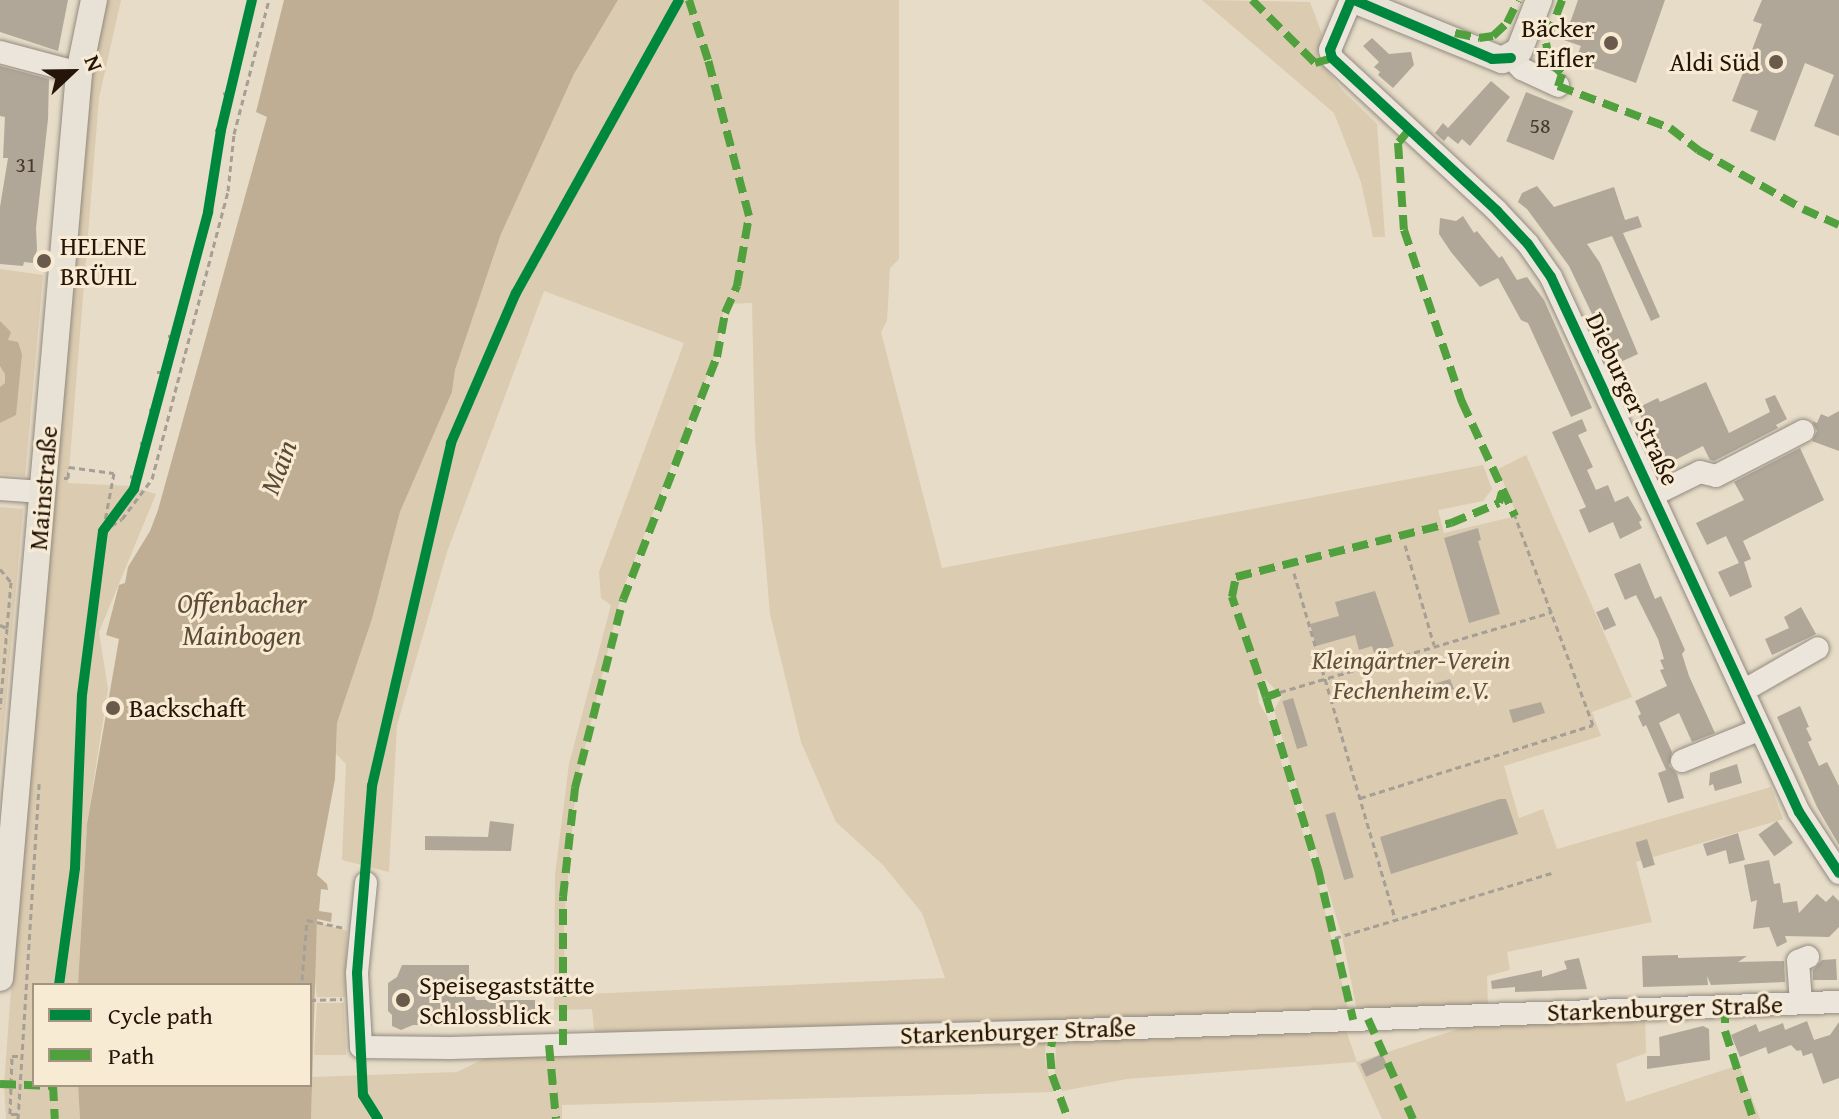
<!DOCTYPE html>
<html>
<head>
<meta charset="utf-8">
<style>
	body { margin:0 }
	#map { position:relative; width:1839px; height:1119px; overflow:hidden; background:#e7dcc8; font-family:"Gentium Book Plus",serif }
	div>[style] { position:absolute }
	.green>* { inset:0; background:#dbcbb0 }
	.water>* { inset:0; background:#bfae94 }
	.building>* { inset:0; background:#b0a799; transform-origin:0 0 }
	.path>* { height:3px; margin-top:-1.5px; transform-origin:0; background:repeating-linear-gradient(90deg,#a59f96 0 6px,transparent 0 10px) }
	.roads { filter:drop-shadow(0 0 2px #928a7e) drop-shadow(0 0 2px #928a7e) }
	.minor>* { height:22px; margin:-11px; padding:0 11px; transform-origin:11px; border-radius:11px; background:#ebe5dc }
	.major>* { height:26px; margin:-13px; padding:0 13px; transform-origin:13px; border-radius:13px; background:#e7e1d6 }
	.quiet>* { height:8px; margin-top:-4px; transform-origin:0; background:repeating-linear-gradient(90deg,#50a03e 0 16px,transparent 0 24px) }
	.cycleway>* { height:10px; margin:-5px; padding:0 5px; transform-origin:5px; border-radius:5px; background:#00873e }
	.dots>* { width:22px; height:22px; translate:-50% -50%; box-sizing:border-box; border:4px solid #f8ebd3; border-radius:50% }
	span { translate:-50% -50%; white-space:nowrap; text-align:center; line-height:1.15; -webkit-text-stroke:6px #f8ebd3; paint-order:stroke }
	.number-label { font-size:22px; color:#48392c }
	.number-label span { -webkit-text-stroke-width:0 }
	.poi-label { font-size:26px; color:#251408 }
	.right { translate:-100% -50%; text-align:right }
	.left { translate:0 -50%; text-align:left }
	.street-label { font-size:26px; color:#251408 }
	.park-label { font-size:26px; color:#614f3c; font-style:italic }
	.water-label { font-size:28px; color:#5c4a37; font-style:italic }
	.legend { position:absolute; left:32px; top:983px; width:280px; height:104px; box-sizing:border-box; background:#f8ebd3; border:2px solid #a49582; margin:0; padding:10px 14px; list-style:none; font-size:24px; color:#251408 }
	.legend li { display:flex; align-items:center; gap:16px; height:40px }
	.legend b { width:40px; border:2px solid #a49582 }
	.north { position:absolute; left:32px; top:32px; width:80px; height:80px; -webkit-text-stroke:6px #f8ebd3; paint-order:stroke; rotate:68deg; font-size:22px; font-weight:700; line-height:32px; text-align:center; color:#251408 }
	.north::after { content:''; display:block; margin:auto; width:28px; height:36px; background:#251408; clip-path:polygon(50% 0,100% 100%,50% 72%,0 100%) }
</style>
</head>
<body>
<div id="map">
	<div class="green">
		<div style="clip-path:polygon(105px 0,121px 0,99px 98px,68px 483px,130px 486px,156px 494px,99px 632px,108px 689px,87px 824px,78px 985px,34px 985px,34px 1085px,78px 1085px,80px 1119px,6px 1119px,4px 1085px,17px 909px,82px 117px)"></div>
		<div style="clip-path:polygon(evenodd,618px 0,899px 0,899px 259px,890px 268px,887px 321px,881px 332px,942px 568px,1483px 465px,1492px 489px,1483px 501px,1438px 510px,1444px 533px,1517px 516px,1498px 469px,1526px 455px,1632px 697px,1592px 712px,1601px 736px,1504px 766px,1519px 818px,1543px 809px,1557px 849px,1771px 787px,1783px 819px,1636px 862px,1652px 922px,1507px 952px,1510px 970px,1487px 976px,1488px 1006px,1357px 1010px,1342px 936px,1274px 710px,1282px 696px,1265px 679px,1257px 690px,1259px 703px,1268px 718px,1318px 883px,1348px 1008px,1343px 1012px,602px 1041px,594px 1029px,592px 1009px,554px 1010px,555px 875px,569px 764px,611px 605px,601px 598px,599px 572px,684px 343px,544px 291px,447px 552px,397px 725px,389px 872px,342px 860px,346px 764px,336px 754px,337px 723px,372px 619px,400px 512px,452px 392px,455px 370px,501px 234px,574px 74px,618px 0,752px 303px,755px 438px,770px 614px,801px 742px,836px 822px,883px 865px,922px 913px,945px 978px,565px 995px,564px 921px,576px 786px,622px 591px,715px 356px,725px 304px,752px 303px)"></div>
		<div style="clip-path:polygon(1202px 0,1310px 2px,1322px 34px,1317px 57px,1343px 91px,1377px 124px,1385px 237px,1373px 237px,1361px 182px,1334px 113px)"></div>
		<div style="clip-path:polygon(0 269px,43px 275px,25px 476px,0 474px)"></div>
		<div style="clip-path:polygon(0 507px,23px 509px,0 772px)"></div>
		<div style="clip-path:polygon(317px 922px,347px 931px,345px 997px,317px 997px,314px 970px)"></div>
		<div style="clip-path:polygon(317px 1003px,344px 1003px,346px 1055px,314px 1055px)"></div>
		<div style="clip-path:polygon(1645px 1014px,1646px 1053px,1616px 1064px,1626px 1102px,1739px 1065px,1760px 1119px,1382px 1119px,1356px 1062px,1127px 1079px,1062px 1091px,1055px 1073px,1056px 1042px,1064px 1034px,1332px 1026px,1333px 1032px,1346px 1030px,1357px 1062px,1489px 1019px)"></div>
		<div style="clip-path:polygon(1046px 1035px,1045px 1059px,1053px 1092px,562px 1105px,562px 1119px,311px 1119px,312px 1077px,457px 1072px,486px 1058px)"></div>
	</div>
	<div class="water">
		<div style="clip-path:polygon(284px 0,618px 0,574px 74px,501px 234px,455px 370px,452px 392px,400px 512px,372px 619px,337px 723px,335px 779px,317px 875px,327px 884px,328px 890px,321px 889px,319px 911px,332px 913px,331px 922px,317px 919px,311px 1119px,80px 1119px,78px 1085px,310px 1085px,310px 985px,78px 985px,87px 824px,119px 639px,106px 635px,119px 585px,125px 583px,128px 567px,150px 531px,158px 510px,267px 117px,256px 112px)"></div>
		<div style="clip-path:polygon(0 321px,11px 332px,8px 340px,18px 342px,22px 354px,16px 415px,0 423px,0 387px,5px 383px,5px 374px,0 366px)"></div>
	</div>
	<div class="building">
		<div style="clip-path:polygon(0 0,68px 0,58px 51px,0 32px)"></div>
		<div style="clip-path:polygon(1578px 0,1665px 0,1636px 83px,1575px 61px,1581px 46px,1564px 40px)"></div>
		<div style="clip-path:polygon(1762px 0,1839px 0,1839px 136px,1814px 126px,1834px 75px,1805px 63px,1775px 141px,1750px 131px,1758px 111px,1732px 101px,1762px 24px,1753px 21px)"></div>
		<div style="clip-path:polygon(1372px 38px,1389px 54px,1411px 52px,1414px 65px,1393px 88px,1378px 75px,1380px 72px,1374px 67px,1379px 62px,1363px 46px)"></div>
		<div style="clip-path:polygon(0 66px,49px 79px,48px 119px,36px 228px,37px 250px,33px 263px,24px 262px,23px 266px,0 264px,0 207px,8px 158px,3px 158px,5px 117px,0 116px)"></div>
		<div style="clip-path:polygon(1491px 81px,1510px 97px,1470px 146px,1462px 139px,1458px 144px,1448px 136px,1444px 141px,1435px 133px,1443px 123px,1448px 128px)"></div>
		<div style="left:1526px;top:92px;width:51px;height:53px;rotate:22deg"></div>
		<div style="clip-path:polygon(1537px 186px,1554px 207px,1614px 187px,1625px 220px,1638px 216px,1642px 227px,1623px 233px,1660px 317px,1651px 321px,1612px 236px,1587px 244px,1600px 263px,1638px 354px,1616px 364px,1569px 266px,1527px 209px,1518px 202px,1522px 193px)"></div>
		<div style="clip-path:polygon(1463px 216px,1474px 233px,1477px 231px,1499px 258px,1502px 256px,1517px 280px,1527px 277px,1544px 300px,1592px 408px,1571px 417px,1528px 323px,1521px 320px,1498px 278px,1480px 287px,1451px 252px,1439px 234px,1440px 218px,1456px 221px)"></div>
		<div style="clip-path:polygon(1706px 382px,1729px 433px,1770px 412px,1765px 399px,1775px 395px,1787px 419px,1776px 425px,1778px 428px,1714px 461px,1710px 460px,1703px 446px,1663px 466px,1637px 408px,1658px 398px,1660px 402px)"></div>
		<div style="clip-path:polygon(1839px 411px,1839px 451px,1812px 441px,1817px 431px,1812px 421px,1817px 423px,1821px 414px,1828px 417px)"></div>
		<div style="clip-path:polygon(1582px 419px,1587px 431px,1578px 435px,1593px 467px,1587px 470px,1596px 490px,1608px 485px,1615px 502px,1628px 496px,1642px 520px,1639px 522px,1642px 528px,1620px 539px,1613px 522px,1589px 533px,1579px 510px,1586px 507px,1552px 432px)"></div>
		<div style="clip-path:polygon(1800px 448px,1824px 500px,1743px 541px,1751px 559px,1744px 562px,1752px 587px,1730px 597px,1718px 572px,1739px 563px,1726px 536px,1707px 545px,1696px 523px,1744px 500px,1734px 482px)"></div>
		<div style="clip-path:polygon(1478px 528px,1481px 540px,1478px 541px,1500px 614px,1469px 623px,1444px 538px)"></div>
		<div style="clip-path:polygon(1640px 563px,1655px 599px,1661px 596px,1685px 650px,1682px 654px,1689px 676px,1715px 733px,1692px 742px,1679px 713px,1659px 723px,1672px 752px,1669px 766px,1677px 774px,1684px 798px,1668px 803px,1658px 773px,1666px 770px,1646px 725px,1643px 727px,1638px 716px,1641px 714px,1635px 701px,1667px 686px,1660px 670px,1664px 669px,1660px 660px,1664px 659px,1658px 639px,1636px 595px,1625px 600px,1614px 574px)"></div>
		<div style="clip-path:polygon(1375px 591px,1394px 646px,1374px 653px,1372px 646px,1359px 650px,1355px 635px,1316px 646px,1310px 624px,1339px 616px,1335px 602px)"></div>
		<div style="left:1608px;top:607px;width:20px;height:13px;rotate:66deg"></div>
		<div style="clip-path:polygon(1801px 607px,1816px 634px,1772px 655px,1765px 639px,1789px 628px,1784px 617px)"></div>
		<div style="clip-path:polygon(1450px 679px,1454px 689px,1421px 701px,1417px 689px)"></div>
		<div style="left:1293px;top:698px;width:50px;height:11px;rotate:73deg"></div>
		<div style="clip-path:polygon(1541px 702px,1545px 713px,1513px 723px,1509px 710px)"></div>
		<div style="clip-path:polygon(1800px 706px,1809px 727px,1806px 728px,1812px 740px,1808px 742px,1819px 766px,1827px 762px,1839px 786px,1839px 845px,1817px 807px,1777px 717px)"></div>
		<div style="clip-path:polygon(1737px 764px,1742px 783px,1715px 791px,1713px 784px,1709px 786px,1710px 773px)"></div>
		<div style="clip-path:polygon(1500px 799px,1506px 799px,1518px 834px,1391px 874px,1380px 837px)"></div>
		<div style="left:1335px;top:812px;width:68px;height:10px;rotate:74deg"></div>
		<div style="clip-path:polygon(490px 821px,514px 824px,511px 851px,425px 850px,425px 836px,488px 837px)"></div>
		<div style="left:1777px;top:821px;width:27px;height:23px;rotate:54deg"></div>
		<div style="clip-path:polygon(1738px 833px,1745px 860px,1729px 864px,1726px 850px,1707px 856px,1703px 844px)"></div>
		<div style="left:1647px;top:839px;width:27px;height:12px;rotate:73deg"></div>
		<div style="clip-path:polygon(1769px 860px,1774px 884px,1780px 883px,1783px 903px,1797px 901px,1799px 913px,1817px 894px,1826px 902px,1833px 895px,1839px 901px,1839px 927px,1829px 937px,1785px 936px,1787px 942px,1777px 947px,1769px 927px,1753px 929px,1757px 900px,1751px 902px,1744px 865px)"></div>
		<div style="clip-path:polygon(1678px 955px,1678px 958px,1747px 956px,1738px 962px,1784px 961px,1785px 982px,1711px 985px,1707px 976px,1708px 985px,1643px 987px,1642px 956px)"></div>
		<div style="clip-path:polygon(1579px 958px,1587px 989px,1515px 992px,1515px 987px,1492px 989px,1491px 981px,1542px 970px,1542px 977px,1567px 969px,1564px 961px)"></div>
		<div style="clip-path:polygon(1836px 959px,1837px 980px,1813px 980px,1813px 970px,1822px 960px)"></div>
		<div style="clip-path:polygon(402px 965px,469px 965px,469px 984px,476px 1000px,535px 1000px,535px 1026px,413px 1025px,401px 1030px,392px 1026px,392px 1015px,388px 1011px,388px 983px,397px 977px)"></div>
		<div style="clip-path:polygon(1807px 1021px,1814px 1040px,1830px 1035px,1839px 1022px,1839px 1078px,1823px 1084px,1812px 1053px,1803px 1056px,1801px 1050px,1797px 1051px,1791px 1045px,1768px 1054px,1766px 1047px,1740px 1057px,1731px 1035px,1756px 1024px,1759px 1032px,1783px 1023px,1785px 1030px)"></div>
		<div style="clip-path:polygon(1703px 1026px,1709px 1029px,1710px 1060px,1647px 1069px,1647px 1056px,1660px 1056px,1659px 1037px)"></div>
		<div style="left:1382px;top:1054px;width:14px;height:24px;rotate:65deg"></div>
	</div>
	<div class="path">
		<div style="left:243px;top:28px;width:2px"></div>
		<div style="left:234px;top:62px;width:3px"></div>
		<div style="left:223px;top:93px;width:6px;rotate:18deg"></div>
		<div style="left:215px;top:130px;width:6px"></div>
		<div style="left:211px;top:165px;width:5px"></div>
		<div style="left:208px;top:199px;width:3px;rotate:18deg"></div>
		<div style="left:198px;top:233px;width:4px;rotate:14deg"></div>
		<div style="left:189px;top:267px;width:4px"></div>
		<div style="left:180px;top:301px;width:4px;rotate:14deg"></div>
		<div style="left:168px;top:336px;width:7px"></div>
		<div style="left:157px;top:372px;width:8px"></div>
		<div style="left:149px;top:410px;width:6px;rotate:-9deg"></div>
		<div style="left:140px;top:443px;width:5px"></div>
		<div style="left:130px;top:476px;width:5px;rotate:22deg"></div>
		<div style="left:64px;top:478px;width:4px"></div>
		<div style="left:68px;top:478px;width:11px;rotate:-85deg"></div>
		<div style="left:69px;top:467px;width:45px;rotate:7.6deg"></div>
		<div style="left:114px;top:473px;width:59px;rotate:100.7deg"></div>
		<div style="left:103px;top:531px;width:22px;rotate:-32deg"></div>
		<div style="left:122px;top:519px;width:50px;rotate:-53.1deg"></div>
		<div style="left:152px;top:479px;width:298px;rotate:-75.2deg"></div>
		<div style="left:228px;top:191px;width:57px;rotate:-84deg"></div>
		<div style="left:234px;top:134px;width:138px;rotate:-75.4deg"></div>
		<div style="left:1405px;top:545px;width:104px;rotate:73.8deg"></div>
		<div style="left:0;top:569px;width:17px;rotate:50deg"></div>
		<div style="left:11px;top:582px;width:46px;rotate:95deg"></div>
		<div style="left:1294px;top:573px;width:360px;rotate:73.7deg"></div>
		<div style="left:0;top:625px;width:8px;rotate:23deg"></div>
		<div style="left:7px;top:628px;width:81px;rotate:94.9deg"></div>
		<div style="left:1280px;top:692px;width:283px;rotate:-16.4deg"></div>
		<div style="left:1551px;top:612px;width:103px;rotate:-110.6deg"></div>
		<div style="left:1360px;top:798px;width:244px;rotate:-17.4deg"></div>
		<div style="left:1593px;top:725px;width:121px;rotate:-110.4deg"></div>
		<div style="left:1335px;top:938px;width:227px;rotate:-16.7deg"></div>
		<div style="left:302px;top:980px;width:60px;rotate:-85.2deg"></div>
		<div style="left:307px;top:920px;width:39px;rotate:12deg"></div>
		<div style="left:310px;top:1000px;width:32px;rotate:-2deg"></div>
		<div style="left:17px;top:1114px;width:7px;rotate:180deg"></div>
		<div style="left:10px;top:1114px;width:58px;rotate:-88deg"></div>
		<div style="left:12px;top:1056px;width:9px"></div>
		<div style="left:18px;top:1119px;width:336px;rotate:-86.4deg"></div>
	</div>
	<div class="roads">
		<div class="minor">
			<div style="left:1351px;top:0;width:54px;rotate:112.8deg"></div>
			<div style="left:1330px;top:50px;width:8px;rotate:76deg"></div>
			<div style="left:1332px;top:58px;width:225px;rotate:42.8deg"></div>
			<div style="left:1497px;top:211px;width:45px;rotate:46.8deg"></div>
			<div style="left:1528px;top:244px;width:40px;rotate:55.1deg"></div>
			<div style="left:1551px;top:277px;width:590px;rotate:65.13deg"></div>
			<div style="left:1799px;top:812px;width:73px;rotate:56.7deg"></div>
			<div style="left:0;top:52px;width:82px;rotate:14.9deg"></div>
			<div style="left:1511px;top:58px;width:16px;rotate:45deg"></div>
			<div style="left:1522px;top:69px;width:40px;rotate:25deg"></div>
			<div style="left:0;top:489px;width:42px;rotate:4.1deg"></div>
			<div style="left:1653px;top:495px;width:52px;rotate:-26.1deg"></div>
			<div style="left:1700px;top:472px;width:16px;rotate:14deg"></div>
			<div style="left:1716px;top:476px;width:98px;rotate:-27.3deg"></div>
			<div style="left:1743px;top:691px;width:86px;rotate:-29.8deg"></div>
			<div style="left:1682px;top:761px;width:85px;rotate:-22.1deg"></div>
			<div style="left:366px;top:883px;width:90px;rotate:95.7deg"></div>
			<div style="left:357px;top:973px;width:74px;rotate:86.9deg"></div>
			<div style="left:361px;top:1047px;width:89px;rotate:0.6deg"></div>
			<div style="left:450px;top:1048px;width:604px;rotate:-1.61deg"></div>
			<div style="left:1054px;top:1031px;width:786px;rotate:-2.12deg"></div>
			<div style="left:1801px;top:1003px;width:42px;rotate:-94.1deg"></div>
			<div style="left:1798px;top:961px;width:11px;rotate:-22deg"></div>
		</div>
		<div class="major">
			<div style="left:1354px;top:0;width:160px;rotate:22.1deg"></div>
			<div style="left:1502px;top:60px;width:19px;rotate:-28deg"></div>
			<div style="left:1519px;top:51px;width:55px;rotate:-68.6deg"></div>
			<div style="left:0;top:978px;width:908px;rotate:-85.01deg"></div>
			<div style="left:79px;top:73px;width:75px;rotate:-78.4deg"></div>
		</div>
	</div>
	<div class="quiet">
		<div style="left:1252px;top:0;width:89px;rotate:45deg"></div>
		<div style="left:1315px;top:63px;width:18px;rotate:-16deg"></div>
		<div style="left:1562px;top:0;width:46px;rotate:110.4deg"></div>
		<div style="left:1546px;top:43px;width:19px;rotate:78deg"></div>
		<div style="left:1550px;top:62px;width:17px;rotate:45deg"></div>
		<div style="left:1562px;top:74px;width:13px;rotate:108deg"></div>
		<div style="left:1558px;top:86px;width:120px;rotate:20.6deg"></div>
		<div style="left:1670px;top:128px;width:36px;rotate:38deg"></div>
		<div style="left:1698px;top:150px;width:120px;rotate:29.3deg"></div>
		<div style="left:1803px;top:209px;width:39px;rotate:24deg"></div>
		<div style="left:1455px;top:33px;width:25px;rotate:12deg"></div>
		<div style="left:1479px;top:38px;width:14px;rotate:-8deg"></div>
		<div style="left:1493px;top:36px;width:19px;rotate:-43deg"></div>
		<div style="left:1507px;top:23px;width:25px;rotate:-64deg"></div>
		<div style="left:1409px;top:130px;width:17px;rotate:130deg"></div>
		<div style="left:1398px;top:143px;width:87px;rotate:86.1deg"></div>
		<div style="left:1404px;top:230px;width:182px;rotate:71.4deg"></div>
		<div style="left:1462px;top:402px;width:126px;rotate:65.1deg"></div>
		<div style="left:1280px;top:692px;width:15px;rotate:160deg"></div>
		<div style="left:1266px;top:697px;width:180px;rotate:73.2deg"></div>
		<div style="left:1318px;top:869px;width:155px;rotate:76.9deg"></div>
		<div style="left:1266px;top:697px;width:106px;rotate:-108.8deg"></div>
		<div style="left:1232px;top:597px;width:20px;rotate:-79deg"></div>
		<div style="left:1236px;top:577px;width:222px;rotate:-14.1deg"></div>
		<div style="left:1451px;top:523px;width:52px;rotate:-22.6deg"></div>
		<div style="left:1499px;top:503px;width:11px;rotate:-75deg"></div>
		<div style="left:1725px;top:1007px;width:24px;rotate:90deg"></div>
		<div style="left:1725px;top:1031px;width:92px;rotate:72.3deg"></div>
		<div style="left:1368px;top:1019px;width:110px;rotate:65.8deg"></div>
		<div style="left:1054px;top:1031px;width:22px;rotate:100deg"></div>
		<div style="left:1050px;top:1053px;width:22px;rotate:85deg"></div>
		<div style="left:1052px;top:1075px;width:47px;rotate:70deg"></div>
		<div style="left:549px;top:1045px;width:74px;rotate:84.6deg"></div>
		<div style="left:563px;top:1045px;width:148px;rotate:-90deg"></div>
		<div style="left:563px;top:897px;width:110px;rotate:-83.7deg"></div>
		<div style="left:575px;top:788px;width:194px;rotate:-75.7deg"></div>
		<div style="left:623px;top:600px;width:261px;rotate:-68.9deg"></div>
		<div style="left:717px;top:357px;width:45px;rotate:-79.7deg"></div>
		<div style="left:725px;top:313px;width:30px;rotate:-66deg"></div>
		<div style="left:737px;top:286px;width:71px;rotate:-80.3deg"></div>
		<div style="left:749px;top:216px;width:161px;rotate:-104.7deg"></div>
		<div style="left:708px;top:60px;width:63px;rotate:-107.6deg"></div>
		<div style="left:0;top:1084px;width:53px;rotate:2.2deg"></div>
		<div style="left:53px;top:1085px;width:34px;rotate:87deg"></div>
	</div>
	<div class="cycleway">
		<div style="left:1351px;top:0;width:54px;rotate:112.8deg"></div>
		<div style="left:1330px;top:50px;width:8px;rotate:76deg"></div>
		<div style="left:1332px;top:58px;width:225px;rotate:42.8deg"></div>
		<div style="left:1497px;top:211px;width:45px;rotate:46.8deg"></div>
		<div style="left:1528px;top:244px;width:40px;rotate:55.1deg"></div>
		<div style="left:1551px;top:277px;width:590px;rotate:65.13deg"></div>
		<div style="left:1799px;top:812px;width:73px;rotate:56.7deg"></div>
		<div style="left:1354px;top:0;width:150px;rotate:23.1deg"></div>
		<div style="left:1492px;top:59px;width:19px;rotate:-3deg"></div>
		<div style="left:59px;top:985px;width:118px;rotate:-82.2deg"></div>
		<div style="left:75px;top:868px;width:173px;rotate:-87.7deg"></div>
		<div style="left:82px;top:695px;width:165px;rotate:-82.7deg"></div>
		<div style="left:103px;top:531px;width:52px;rotate:-53.6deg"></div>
		<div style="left:134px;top:489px;width:287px;rotate:-75deg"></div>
		<div style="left:208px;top:212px;width:83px;rotate:-81deg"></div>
		<div style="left:221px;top:130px;width:134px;rotate:-76.6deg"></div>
		<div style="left:378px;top:1119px;width:28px;rotate:-122deg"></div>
		<div style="left:363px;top:1095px;width:122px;rotate:-92.8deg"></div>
		<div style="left:357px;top:973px;width:188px;rotate:-85.4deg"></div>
		<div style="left:372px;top:786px;width:352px;rotate:-77deg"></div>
		<div style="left:451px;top:443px;width:163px;rotate:-66.6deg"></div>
		<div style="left:516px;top:293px;width:335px;rotate:-60.9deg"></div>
	</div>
	<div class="dots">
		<div style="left:1611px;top:43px;background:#695a4b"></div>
		<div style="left:1776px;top:62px;background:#695a4b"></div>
		<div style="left:44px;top:261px;background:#695a4b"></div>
		<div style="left:113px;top:708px;background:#695a4b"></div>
		<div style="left:403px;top:1000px;background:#695a4b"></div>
	</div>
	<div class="number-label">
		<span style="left:1540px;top:126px">58</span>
		<span style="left:26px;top:165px">31</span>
	</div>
	<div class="poi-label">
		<span class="right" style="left:1595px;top:43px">Bäcker<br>Eifler</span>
		<span class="right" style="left:1760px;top:62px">Aldi Süd</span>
		<span class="left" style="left:60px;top:261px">HELENE<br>BRÜHL</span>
		<span class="left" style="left:129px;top:708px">Backschaft</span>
		<span class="left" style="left:419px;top:1000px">Speisegaststätte<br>Schlossblick</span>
	</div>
	<div class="street-label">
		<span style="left:1633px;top:399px;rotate:65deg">Dieburger Straße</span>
		<span style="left:43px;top:488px;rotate:-85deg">Mainstraße</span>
		<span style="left:1665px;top:1008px;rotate:-2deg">Starkenburger Straße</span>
		<span style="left:1018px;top:1031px;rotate:-2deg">Starkenburger Straße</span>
	</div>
	<div class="park-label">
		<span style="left:1411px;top:675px">Kleingärtner-Verein<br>Fechenheim e.V.</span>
	</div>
	<div class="water-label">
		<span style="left:278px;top:467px;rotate:-69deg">Main</span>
		<span style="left:242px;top:619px">Offenbacher<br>Mainbogen</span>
	</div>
	<ul class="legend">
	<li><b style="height:10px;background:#00873e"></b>Cycle path</li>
	<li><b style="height:10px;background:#50a03e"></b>Path</li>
	</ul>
	<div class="north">N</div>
</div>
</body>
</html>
